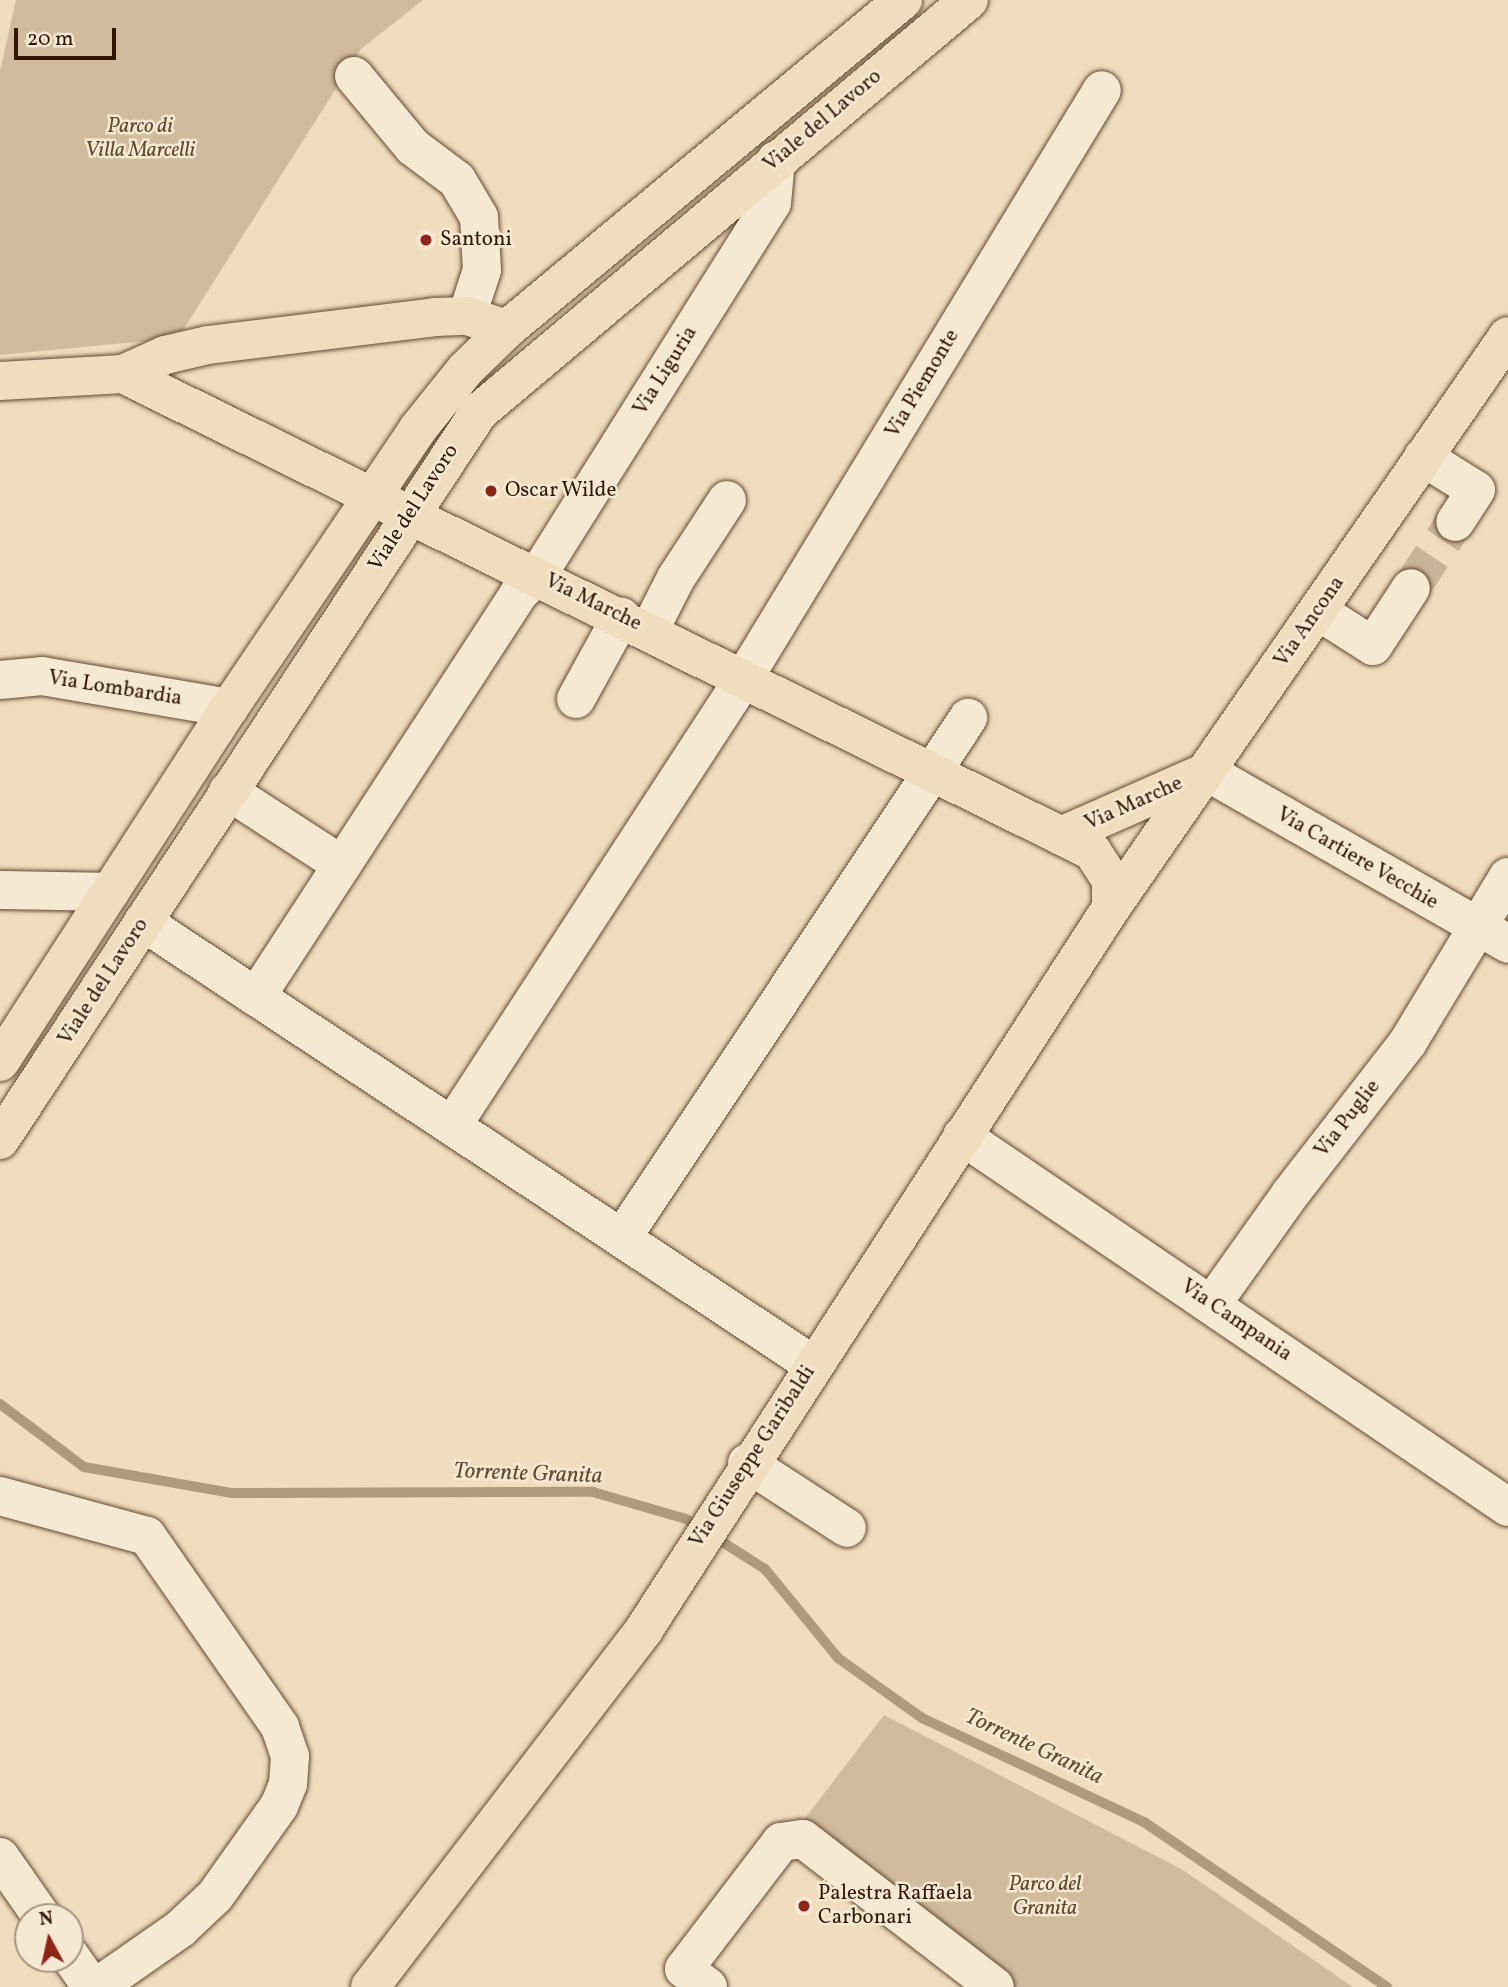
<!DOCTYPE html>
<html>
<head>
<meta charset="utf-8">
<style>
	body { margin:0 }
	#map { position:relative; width:1508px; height:1987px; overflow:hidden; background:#f0ddbd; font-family:Vollkorn,serif }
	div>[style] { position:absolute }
	.green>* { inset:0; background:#d0bb9d }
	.stream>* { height:10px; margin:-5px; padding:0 5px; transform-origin:5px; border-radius:5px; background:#b09a7d }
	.minor-tunnel>* { height:38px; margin-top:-19px; transform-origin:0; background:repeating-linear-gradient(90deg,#cab598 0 38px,transparent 0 57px) }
	.roads { filter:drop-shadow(0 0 2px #624831) drop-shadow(0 0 2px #624831) }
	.minor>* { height:38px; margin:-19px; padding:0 19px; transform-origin:19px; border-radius:19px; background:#f5e9d4 }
	.major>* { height:38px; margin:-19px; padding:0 19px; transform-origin:19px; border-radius:19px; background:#f0ddbd }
	.dots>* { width:19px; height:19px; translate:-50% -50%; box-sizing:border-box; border:4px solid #f5e9d4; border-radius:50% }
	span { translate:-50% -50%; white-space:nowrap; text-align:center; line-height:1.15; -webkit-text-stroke:5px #f5e9d4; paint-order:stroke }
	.street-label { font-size:21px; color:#331702 }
	.park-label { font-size:21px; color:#624830; font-style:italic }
	.poi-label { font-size:21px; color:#331702 }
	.left { translate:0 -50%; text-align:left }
	.water-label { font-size:23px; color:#654b33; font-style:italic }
	.north { position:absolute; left:14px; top:1903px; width:70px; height:70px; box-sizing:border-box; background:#f5e9d4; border:2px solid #a79580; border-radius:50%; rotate:352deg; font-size:19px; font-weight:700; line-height:28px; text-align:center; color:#331702 }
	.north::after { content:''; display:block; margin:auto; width:24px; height:32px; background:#8f2418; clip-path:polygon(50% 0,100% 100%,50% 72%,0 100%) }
	.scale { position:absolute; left:14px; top:28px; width:102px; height:32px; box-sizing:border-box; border:4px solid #331702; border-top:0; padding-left:9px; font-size:21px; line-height:24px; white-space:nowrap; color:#331702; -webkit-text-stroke:5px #f5e9d4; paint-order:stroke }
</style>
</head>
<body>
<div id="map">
	<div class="green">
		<div style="clip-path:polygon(16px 0,423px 0,361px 49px,178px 338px,0 355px,0 71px)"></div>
		<div style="clip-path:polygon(884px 1715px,1183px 1870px,1353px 1987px,1009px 1987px,803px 1821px)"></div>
	</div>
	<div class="stream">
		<div style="left:0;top:1404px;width:105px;rotate:36.9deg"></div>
		<div style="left:84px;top:1467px;width:149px;rotate:10deg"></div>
		<div style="left:231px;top:1493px;width:362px;rotate:-0.2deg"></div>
		<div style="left:593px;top:1492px;width:97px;rotate:16.2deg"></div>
		<div style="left:686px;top:1519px;width:93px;rotate:32.3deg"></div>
		<div style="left:765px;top:1569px;width:115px;rotate:50.6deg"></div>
		<div style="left:838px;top:1658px;width:103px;rotate:35.5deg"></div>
		<div style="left:922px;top:1718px;width:245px;rotate:25.1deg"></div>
		<div style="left:1144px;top:1822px;width:294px;rotate:34.2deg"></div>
	</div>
	<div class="minor-tunnel">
		<div style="left:1411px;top:588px;width:79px;rotate:-56.3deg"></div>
	</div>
	<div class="roads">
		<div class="minor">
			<div style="left:354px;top:76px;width:92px;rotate:50.3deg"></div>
			<div style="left:413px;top:147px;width:55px;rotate:36.9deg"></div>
			<div style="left:457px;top:180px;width:43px;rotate:59.3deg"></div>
			<div style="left:479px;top:217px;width:53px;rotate:86.8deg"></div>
			<div style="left:482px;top:270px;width:48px;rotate:108.1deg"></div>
			<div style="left:1423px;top:457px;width:62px;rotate:31.9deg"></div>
			<div style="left:1476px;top:490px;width:38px;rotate:123deg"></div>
			<div style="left:1318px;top:611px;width:65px;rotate:32.5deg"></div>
			<div style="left:1373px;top:646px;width:69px;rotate:-56.8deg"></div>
			<div style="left:649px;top:631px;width:59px;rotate:-63deg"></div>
			<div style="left:676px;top:578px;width:93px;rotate:-56.8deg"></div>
			<div style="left:0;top:680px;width:42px;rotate:-5.4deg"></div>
			<div style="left:42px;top:676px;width:190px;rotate:9.7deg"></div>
			<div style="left:576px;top:699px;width:94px;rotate:-61.2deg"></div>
			<div style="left:1207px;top:772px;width:347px;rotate:29.7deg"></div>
			<div style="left:228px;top:791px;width:136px;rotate:33deg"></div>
			<div style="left:0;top:890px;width:110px;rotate:1deg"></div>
			<div style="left:143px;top:922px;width:802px;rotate:33.45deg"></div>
			<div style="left:256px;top:997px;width:482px;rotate:-56.9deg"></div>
			<div style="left:519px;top:593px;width:25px;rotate:-43deg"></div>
			<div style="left:537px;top:576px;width:441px;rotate:-57.8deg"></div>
			<div style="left:772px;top:203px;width:43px;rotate:-84.7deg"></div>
			<div style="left:452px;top:1126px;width:535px;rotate:-56.9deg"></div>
			<div style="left:744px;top:678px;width:688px;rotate:-58.67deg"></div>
			<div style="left:962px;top:1136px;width:660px;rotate:34.2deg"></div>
			<div style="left:622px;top:1238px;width:625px;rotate:-56.36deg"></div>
			<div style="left:1212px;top:1304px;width:136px;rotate:-54.6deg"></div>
			<div style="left:1291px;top:1193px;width:191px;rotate:-52.2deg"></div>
			<div style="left:1408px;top:1042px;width:193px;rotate:-58.8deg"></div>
			<div style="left:747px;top:1463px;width:119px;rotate:33deg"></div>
			<div style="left:0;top:1496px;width:152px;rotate:15.2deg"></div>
			<div style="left:147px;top:1536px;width:233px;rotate:55.1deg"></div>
			<div style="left:280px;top:1727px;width:31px;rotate:71deg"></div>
			<div style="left:290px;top:1756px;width:28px;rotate:94deg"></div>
			<div style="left:288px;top:1784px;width:24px;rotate:112deg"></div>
			<div style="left:279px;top:1806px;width:110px;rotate:125.4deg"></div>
			<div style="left:215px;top:1896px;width:48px;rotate:136.7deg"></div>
			<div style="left:180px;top:1929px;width:101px;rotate:145.1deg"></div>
			<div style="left:0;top:1857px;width:73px;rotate:55deg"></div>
			<div style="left:70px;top:1956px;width:38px;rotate:55deg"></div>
			<div style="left:708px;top:1987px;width:30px;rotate:-143deg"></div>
			<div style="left:684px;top:1969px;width:160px;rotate:-52.6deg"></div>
			<div style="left:781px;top:1842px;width:22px;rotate:-8deg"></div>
			<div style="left:803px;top:1839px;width:242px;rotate:37.6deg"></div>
		</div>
		<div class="major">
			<div style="left:123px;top:374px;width:46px;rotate:-24.3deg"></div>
			<div style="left:165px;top:355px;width:44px;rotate:-13.1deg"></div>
			<div style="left:208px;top:345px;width:229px;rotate:-7deg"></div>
			<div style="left:435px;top:317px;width:32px;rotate:-2deg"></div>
			<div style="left:467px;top:316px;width:42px;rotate:18deg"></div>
			<div style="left:0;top:381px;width:123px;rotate:-3.3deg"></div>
			<div style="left:123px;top:374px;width:1080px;rotate:26.21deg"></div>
			<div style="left:1092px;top:851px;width:35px;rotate:57deg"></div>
			<div style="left:1111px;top:880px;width:28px;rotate:90deg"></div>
			<div style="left:1061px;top:836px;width:158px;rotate:-23.8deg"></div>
			<div style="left:0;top:1062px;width:422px;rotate:-57.1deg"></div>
			<div style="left:229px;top:708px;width:336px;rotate:-55.9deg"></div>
			<div style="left:417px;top:430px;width:77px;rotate:-51.3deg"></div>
			<div style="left:465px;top:370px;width:59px;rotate:-44.3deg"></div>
			<div style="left:507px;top:329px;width:515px;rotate:-39.72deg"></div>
			<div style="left:0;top:1140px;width:871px;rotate:-56.66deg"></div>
			<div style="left:479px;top:412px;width:640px;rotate:-40.06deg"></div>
			<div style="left:370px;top:1987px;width:452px;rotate:-52.5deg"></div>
			<div style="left:645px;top:1628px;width:858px;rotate:-57.09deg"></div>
			<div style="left:1111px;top:908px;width:696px;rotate:-55.24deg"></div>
		</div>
	</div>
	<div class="dots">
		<div style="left:426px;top:240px;background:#8f2418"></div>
		<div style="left:491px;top:491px;background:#8f2418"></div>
		<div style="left:804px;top:1906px;background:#8f2418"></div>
	</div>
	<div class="street-label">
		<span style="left:823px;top:121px;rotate:-40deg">Viale del Lavoro</span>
		<span style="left:666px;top:371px;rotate:-58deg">Via Liguria</span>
		<span style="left:923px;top:384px;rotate:-59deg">Via Piemonte</span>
		<span style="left:414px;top:508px;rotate:-57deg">Viale del Lavoro</span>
		<span style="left:593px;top:603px;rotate:26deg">Via Marche</span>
		<span style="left:1310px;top:622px;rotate:-55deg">Via Ancona</span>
		<span style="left:115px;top:689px;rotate:9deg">Via Lombardia</span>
		<span style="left:1134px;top:804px;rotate:-24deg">Via Marche</span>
		<span style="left:1357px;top:859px;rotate:30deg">Via Cartiere Vecchie</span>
		<span style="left:104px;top:982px;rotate:-57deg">Viale del Lavoro</span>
		<span style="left:1348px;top:1119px;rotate:-52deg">Via Puglie</span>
		<span style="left:1236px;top:1321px;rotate:34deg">Via Campania</span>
		<span style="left:753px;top:1457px;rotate:-57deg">Via Giuseppe Garibaldi</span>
	</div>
	<div class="park-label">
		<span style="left:140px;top:139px">Parco di<br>Villa Marcelli</span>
		<span style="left:1045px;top:1897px">Parco del<br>Granita</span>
	</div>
	<div class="poi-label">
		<span class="left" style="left:440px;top:240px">Santoni</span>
		<span class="left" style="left:505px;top:491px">Oscar Wilde</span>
		<span class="left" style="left:818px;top:1906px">Palestra Raffaela<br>Carbonari</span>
	</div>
	<div class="water-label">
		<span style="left:528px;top:1474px;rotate:2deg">Torrente Granita</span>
		<span style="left:1034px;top:1747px;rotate:25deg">Torrente Granita</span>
	</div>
	<div class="north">N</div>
	<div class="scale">20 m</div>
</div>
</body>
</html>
